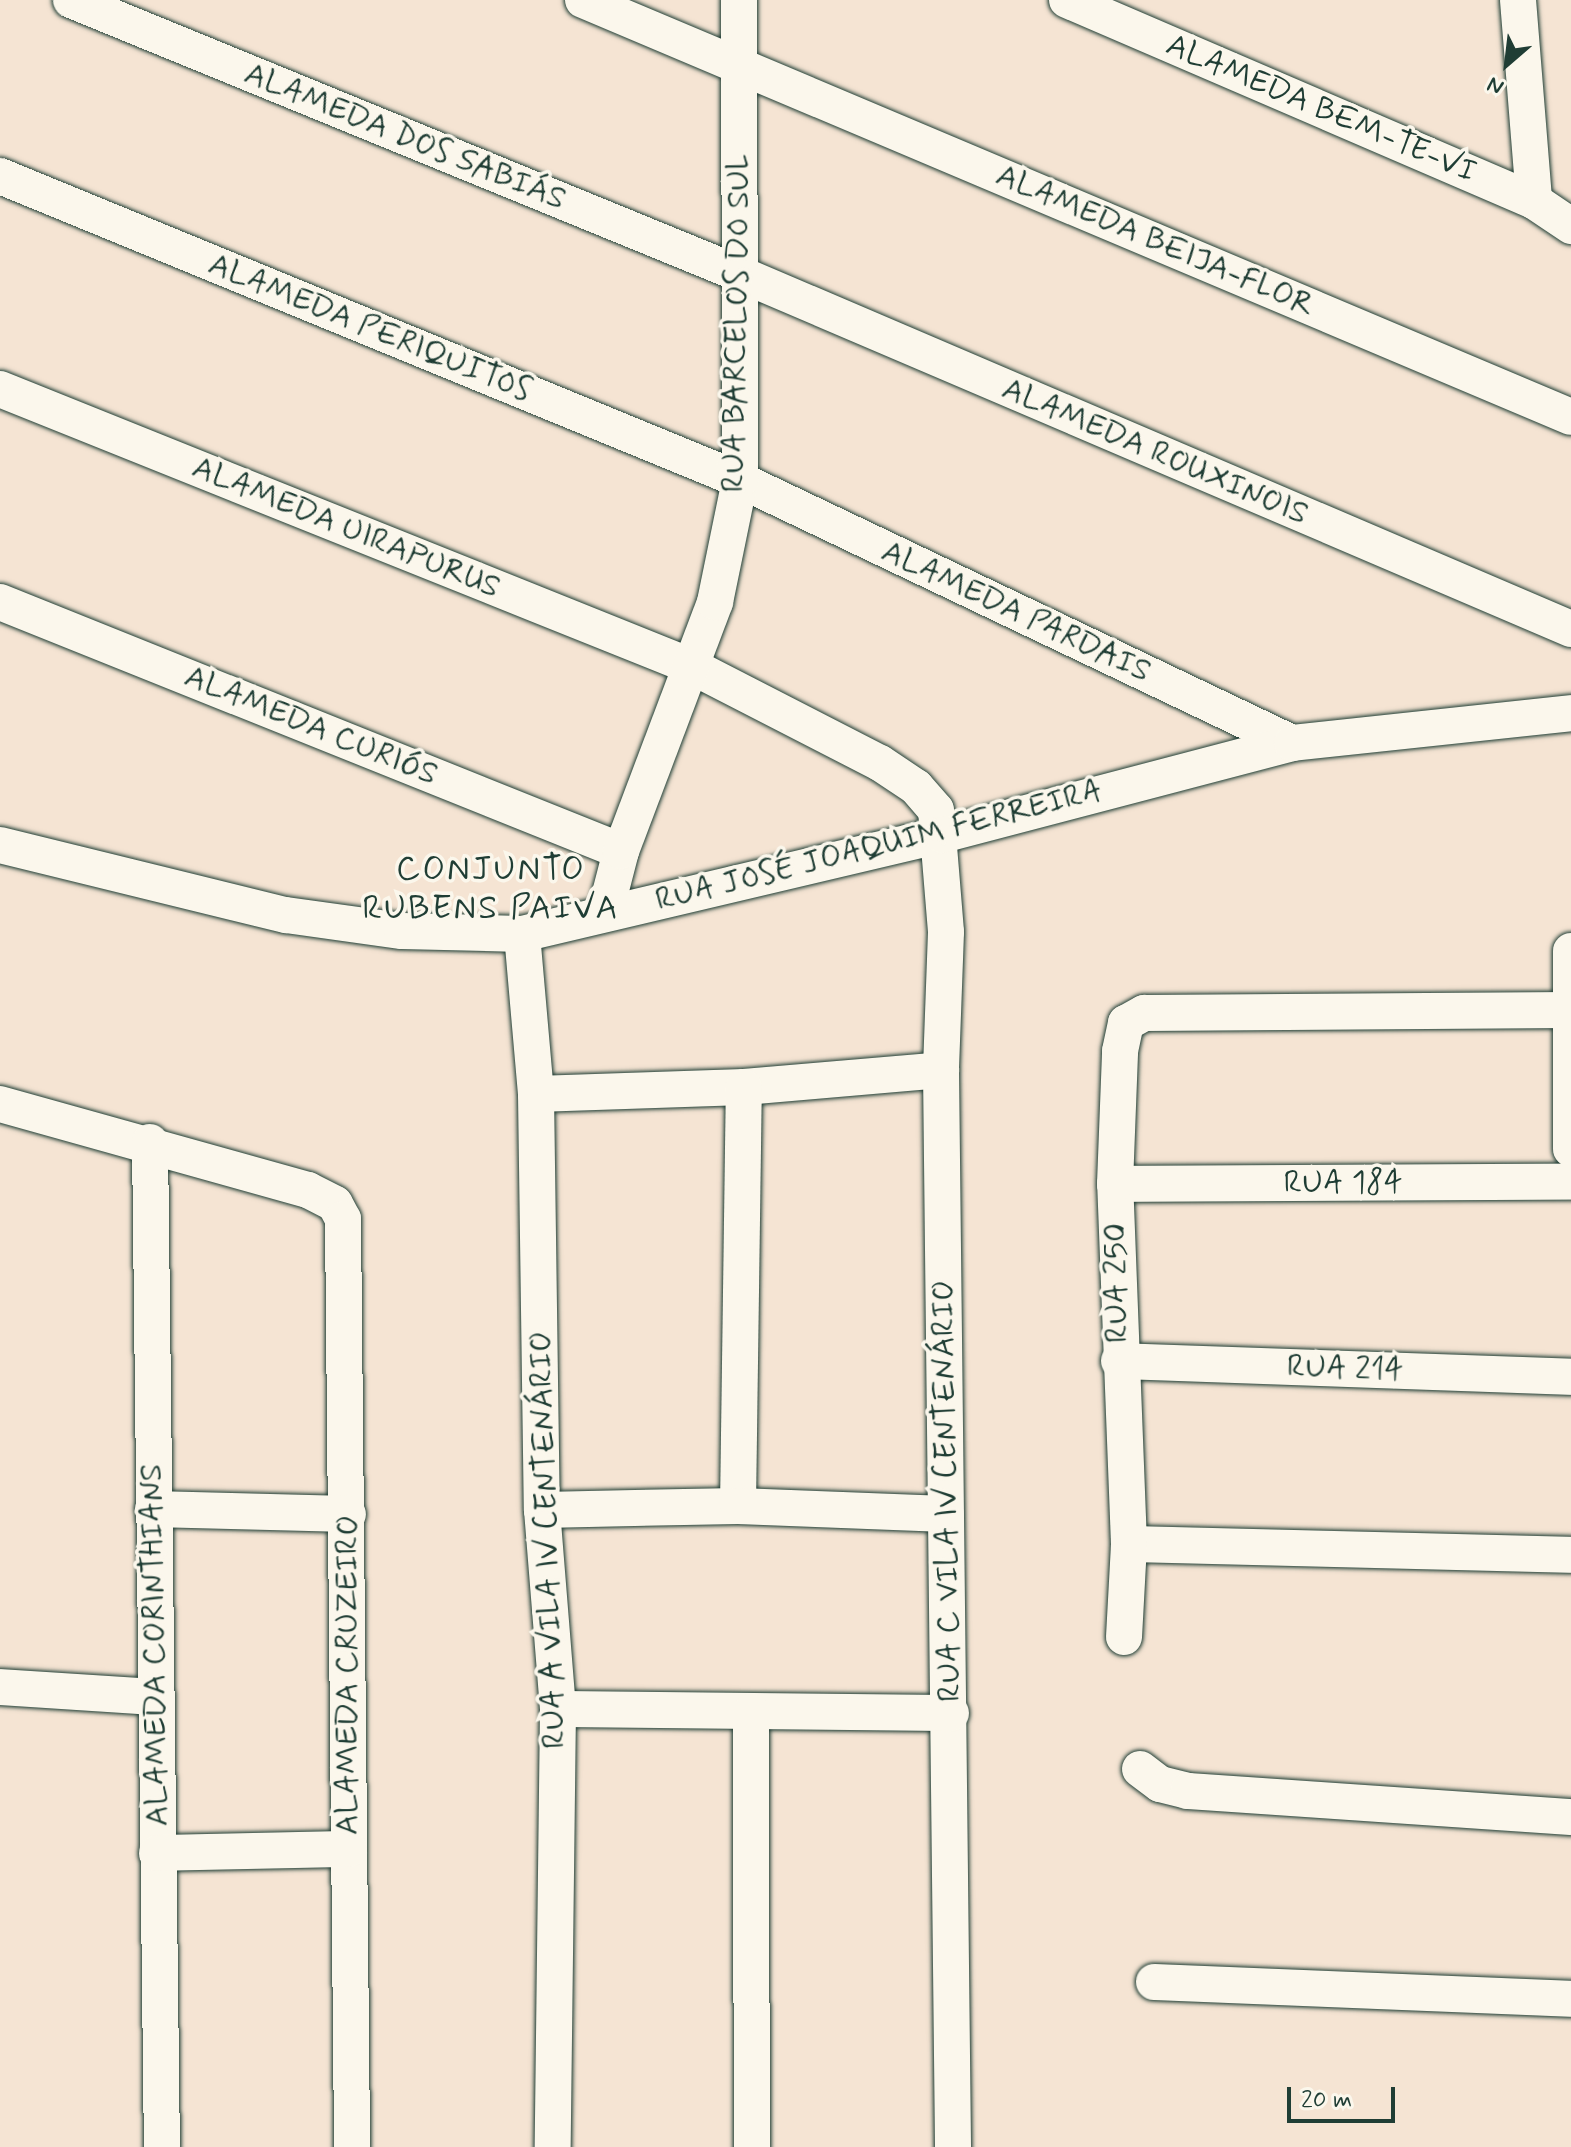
<!DOCTYPE html>
<html>
<head>
<meta charset="utf-8">
<style>
	body { margin:0 }
	#map { position:relative; width:1571px; height:2147px; overflow:hidden; background:#f5e4d3; font-family:Mynerve,sans-serif }
	div>[style] { position:absolute }
	.roads { filter:drop-shadow(0 0 2px #1f3d34) drop-shadow(0 0 2px #1f3d34) }
	.minor>* { height:36px; margin:-18px; padding:0 18px; transform-origin:18px; border-radius:18px; background:#fbf7ec }
	span { translate:-50% -50%; white-space:nowrap; text-align:center; line-height:1.15; -webkit-text-stroke:7px #fbf7ec; paint-order:stroke }
	.street-label { font-size:32px; color:#1f3d34 }
	.neighbourhood-label { font-size:34px; color:#1f3d34; letter-spacing:2px }
	.north { position:absolute; left:1467px; top:24px; width:80px; height:80px; -webkit-text-stroke:6px #fbf7ec; paint-order:stroke; rotate:208deg; font-size:22px; font-weight:700; line-height:32px; text-align:center; color:#1f3d34 }
	.north::after { content:''; display:block; margin:auto; width:28px; height:36px; background:#1f3d34; clip-path:polygon(50% 0,100% 100%,50% 72%,0 100%) }
	.scale { position:absolute; left:1287px; top:2087px; width:108px; height:36px; box-sizing:border-box; border:4px solid #1f3d34; border-top:0; padding-left:10px; font-size:24px; line-height:28px; white-space:nowrap; color:#1f3d34; -webkit-text-stroke:6px #fbf7ec; paint-order:stroke }
</style>
</head>
<body>
<div id="map">
	<div class="roads">
		<div class="minor">
			<div style="left:71px;top:0;width:723px;rotate:22.27deg"></div>
			<div style="left:740px;top:274px;width:904px;rotate:23.13deg"></div>
			<div style="left:583px;top:0;width:1072px;rotate:22.88deg"></div>
			<div style="left:1067px;top:0;width:508px;rotate:23.29deg"></div>
			<div style="left:1534px;top:201px;width:45px;rotate:34deg"></div>
			<div style="left:1518px;top:0;width:202px;rotate:85.4deg"></div>
			<div style="left:0;top:176px;width:800px;rotate:22.33deg"></div>
			<div style="left:740px;top:480px;width:611px;rotate:25.48deg"></div>
			<div style="left:0;top:389px;width:747px;rotate:21.86deg"></div>
			<div style="left:693px;top:667px;width:210px;rotate:27.2deg"></div>
			<div style="left:880px;top:763px;width:43px;rotate:33.7deg"></div>
			<div style="left:916px;top:787px;width:30px;rotate:49deg"></div>
			<div style="left:936px;top:810px;width:122px;rotate:85.3deg"></div>
			<div style="left:946px;top:932px;width:138px;rotate:92.1deg"></div>
			<div style="left:941px;top:1070px;width:1077px;rotate:89.36deg"></div>
			<div style="left:0;top:602px;width:669px;rotate:21.85deg"></div>
			<div style="left:0;top:845px;width:294px;rotate:13.8deg"></div>
			<div style="left:286px;top:915px;width:117px;rotate:7.9deg"></div>
			<div style="left:402px;top:931px;width:120px;rotate:1.4deg"></div>
			<div style="left:522px;top:934px;width:432px;rotate:-13.3deg"></div>
			<div style="left:942px;top:835px;width:362px;rotate:-14.7deg"></div>
			<div style="left:1292px;top:743px;width:281px;rotate:-6.1deg"></div>
			<div style="left:605px;top:913px;width:64px;rotate:-75.5deg"></div>
			<div style="left:621px;top:851px;width:266px;rotate:-69.3deg"></div>
			<div style="left:715px;top:602px;width:125px;rotate:-78.4deg"></div>
			<div style="left:740px;top:480px;width:480px;rotate:-90.1deg"></div>
			<div style="left:522px;top:934px;width:161px;rotate:85deg"></div>
			<div style="left:536px;top:1094px;width:416px;rotate:89.2deg"></div>
			<div style="left:542px;top:1510px;width:200px;rotate:85.4deg"></div>
			<div style="left:558px;top:1709px;width:438px;rotate:90.7deg"></div>
			<div style="left:1571px;top:951px;width:198px;rotate:90deg"></div>
			<div style="left:536px;top:1094px;width:208px;rotate:-1.9deg"></div>
			<div style="left:744px;top:1087px;width:198px;rotate:-4.9deg"></div>
			<div style="left:0;top:1104px;width:320px;rotate:15.6deg"></div>
			<div style="left:308px;top:1190px;width:30px;rotate:27deg"></div>
			<div style="left:335px;top:1204px;width:17px;rotate:62deg"></div>
			<div style="left:343px;top:1219px;width:928px;rotate:89.44deg"></div>
			<div style="left:150px;top:1142px;width:1005px;rotate:89.32deg"></div>
			<div style="left:1115px;top:1184px;width:456px;rotate:-0.3deg"></div>
			<div style="left:1119px;top:1361px;width:452px;rotate:2deg"></div>
			<div style="left:738px;top:1506px;width:419px;rotate:-89.2deg"></div>
			<div style="left:153px;top:1509px;width:195px;rotate:1.5deg"></div>
			<div style="left:542px;top:1510px;width:196px;rotate:-1.2deg"></div>
			<div style="left:738px;top:1506px;width:208px;rotate:2.2deg"></div>
			<div style="left:1129px;top:1544px;width:442px;rotate:1.4deg"></div>
			<div style="left:1124px;top:1637px;width:93px;rotate:-86.9deg"></div>
			<div style="left:1129px;top:1544px;width:360px;rotate:-92.2deg"></div>
			<div style="left:1115px;top:1184px;width:133px;rotate:-87.8deg"></div>
			<div style="left:1120px;top:1051px;width:29px;rotate:-78deg"></div>
			<div style="left:1126px;top:1023px;width:21px;rotate:-29deg"></div>
			<div style="left:1144px;top:1013px;width:425px;rotate:-0.4deg"></div>
			<div style="left:0;top:1687px;width:156px;rotate:3.7deg"></div>
			<div style="left:558px;top:1709px;width:393px;rotate:0.6deg"></div>
			<div style="left:751px;top:1712px;width:435px;rotate:89.9deg"></div>
			<div style="left:1140px;top:1769px;width:25px;rotate:37deg"></div>
			<div style="left:1160px;top:1784px;width:29px;rotate:14deg"></div>
			<div style="left:1188px;top:1791px;width:384px;rotate:3.9deg"></div>
			<div style="left:157px;top:1853px;width:192px;rotate:-1.2deg"></div>
			<div style="left:1154px;top:1982px;width:417px;rotate:2.3deg"></div>
		</div>
	</div>
	<div class="street-label">
		<span style="left:1321px;top:109px;rotate:23deg">ALAMEDA BEM-TE-VI</span>
		<span style="left:405px;top:137px;rotate:22deg">ALAMEDA DOS SABIÁS</span>
		<span style="left:1155px;top:241px;rotate:23deg">ALAMEDA BEIJA-FLOR</span>
		<span style="left:737px;top:323px;rotate:-89deg">RUA BARCELOS DO SUL</span>
		<span style="left:370px;top:328px;rotate:22deg">ALAMEDA PERIQUITOS</span>
		<span style="left:1155px;top:452px;rotate:23deg">ALAMEDA ROUXINOIS</span>
		<span style="left:346px;top:528px;rotate:22deg">ALAMEDA UIRAPURUS</span>
		<span style="left:1016px;top:612px;rotate:25deg">ALAMEDA PARDAIS</span>
		<span style="left:311px;top:726px;rotate:22deg">ALAMEDA CURIÓS</span>
		<span style="left:879px;top:846px;rotate:-14deg">RUA JOSÉ JOAQUIM FERREIRA</span>
		<span style="left:1343px;top:1183px">RUA 184</span>
		<span style="left:1117px;top:1283px;rotate:-91deg">RUA 250</span>
		<span style="left:1345px;top:1369px;rotate:2deg">RUA 214</span>
		<span style="left:947px;top:1491px;rotate:-91deg">RUA C VILA IV CENTENÁRIO</span>
		<span style="left:548px;top:1540px;rotate:-92deg">RUA A VILA IV CENTENÁRIO</span>
		<span style="left:155px;top:1645px;rotate:-91deg">ALAMEDA CORINTHIANS</span>
		<span style="left:348px;top:1675px;rotate:-90deg">ALAMEDA CRUZEIRO</span>
	</div>
	<div class="neighbourhood-label">
		<span style="left:491px;top:889px">CONJUNTO<br>RUBENS PAIVA</span>
	</div>
	<div class="north">N</div>
	<div class="scale">20 m</div>
</div>
</body>
</html>
